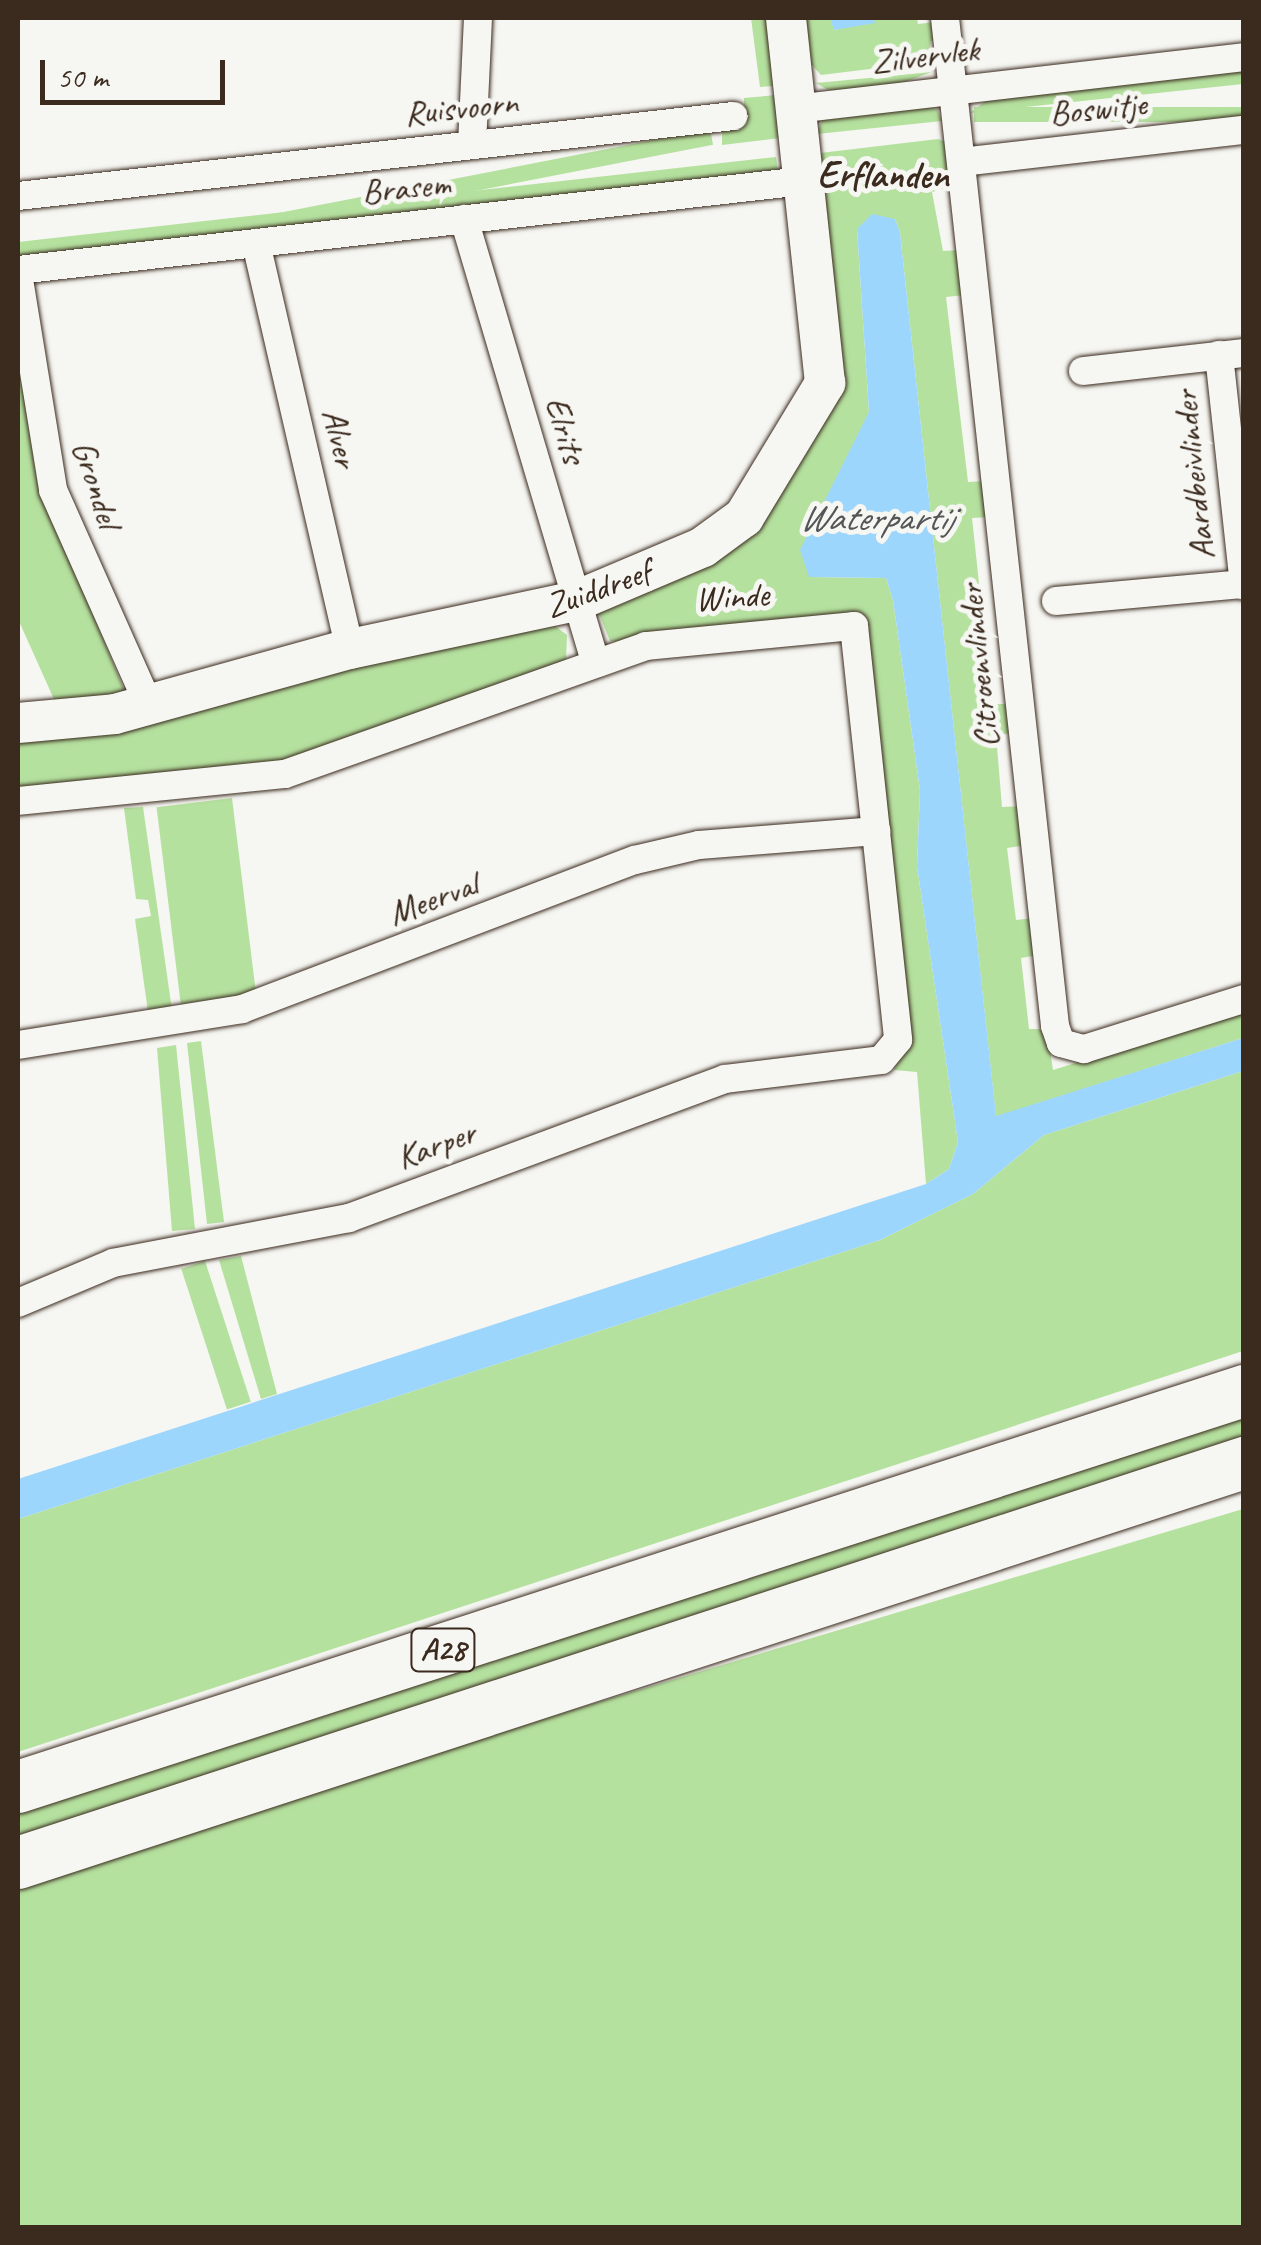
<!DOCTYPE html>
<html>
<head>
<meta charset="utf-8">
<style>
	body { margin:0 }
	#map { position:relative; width:1261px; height:2245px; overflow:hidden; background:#f6f6f2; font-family:Caveat,sans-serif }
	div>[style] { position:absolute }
	.green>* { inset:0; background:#b5e19f; transform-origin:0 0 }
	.water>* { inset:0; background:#9dd6fd }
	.roads { filter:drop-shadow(0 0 2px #3b2a1e) drop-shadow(0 0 2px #3b2a1e) }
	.street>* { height:28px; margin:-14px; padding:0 14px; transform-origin:14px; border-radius:14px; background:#f6f6f2 }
	.secondary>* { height:40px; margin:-20px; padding:0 20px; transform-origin:20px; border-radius:20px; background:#f6f6f2 }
	.highway>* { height:52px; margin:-26px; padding:0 26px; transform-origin:26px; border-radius:26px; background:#f6f6f2 }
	span { translate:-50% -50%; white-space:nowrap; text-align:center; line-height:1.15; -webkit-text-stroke:10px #f6f6f2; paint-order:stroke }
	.shield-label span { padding:2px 8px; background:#f6f6f2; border:2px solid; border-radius:8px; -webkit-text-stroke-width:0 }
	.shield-label { font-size:32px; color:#3b2a1e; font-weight:700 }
	.street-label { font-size:35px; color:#3b2a1e }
	.neighbourhood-label { font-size:38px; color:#3b2a1e; font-weight:700 }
	.water-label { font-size:38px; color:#545556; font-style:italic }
	.frame { position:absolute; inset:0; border:20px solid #3b2a1e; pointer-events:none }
	.scale { position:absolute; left:40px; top:60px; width:185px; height:45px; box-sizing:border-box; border:5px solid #3b2a1e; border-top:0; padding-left:12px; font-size:30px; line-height:35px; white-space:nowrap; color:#3b2a1e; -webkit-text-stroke:8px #f6f6f2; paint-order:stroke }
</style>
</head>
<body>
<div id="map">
	<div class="green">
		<div style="clip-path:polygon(751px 18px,776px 18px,774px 86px,760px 87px)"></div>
		<div style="clip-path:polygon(805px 18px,830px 18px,835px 30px,874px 18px,917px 18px,918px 24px,936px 22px,938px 40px,931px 41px,927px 62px,821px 75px,810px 63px)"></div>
		<div style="clip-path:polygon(1243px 70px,1243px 84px,970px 113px,987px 100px)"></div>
		<div style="clip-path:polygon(932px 72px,891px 87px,828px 90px,816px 83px)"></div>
		<div style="clip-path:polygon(777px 95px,780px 138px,722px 145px,722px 126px,744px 124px,744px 98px)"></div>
		<div style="clip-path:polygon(922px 106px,937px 109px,942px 121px,817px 134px,823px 118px)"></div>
		<div style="left:1243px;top:107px;width:15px;height:269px;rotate:90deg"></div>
		<div style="left:710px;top:129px;width:16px;height:696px;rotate:79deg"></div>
		<div style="clip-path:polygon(938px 139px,949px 143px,953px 186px,932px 192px,943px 251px,960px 250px,965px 295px,946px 297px,968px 482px,986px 481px,989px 517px,972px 518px,992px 704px,1010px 704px,1013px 733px,996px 735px,1002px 807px,1022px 806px,1027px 845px,1007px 848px,1016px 920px,1034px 918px,1038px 955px,1021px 958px,1029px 1029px,1047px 1029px,1053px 1070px,1243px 1010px,1243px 1038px,996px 1117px,900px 233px,895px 219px,857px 229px,869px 412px,809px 577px,886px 578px,893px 600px,920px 790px,917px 866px,958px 1142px,949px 1169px,926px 1184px,917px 1072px,894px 1070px,910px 1038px,863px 617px,626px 642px,610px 641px,599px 614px,608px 599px,732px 547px,827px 416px,812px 154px)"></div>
		<div style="clip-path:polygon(776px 157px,778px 172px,18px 260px,18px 242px)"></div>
		<div style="clip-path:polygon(18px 364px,40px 485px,125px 692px,57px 706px,18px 619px)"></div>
		<div style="clip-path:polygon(555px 626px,567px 635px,566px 661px,266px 767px,18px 791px,18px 733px,353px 659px)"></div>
		<div style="left:232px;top:798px;width:198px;height:76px;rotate:83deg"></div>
		<div style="clip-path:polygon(143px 807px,172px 1010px,148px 1012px,135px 919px,151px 916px,148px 900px,136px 899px,124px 808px)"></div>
		<div style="clip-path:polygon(201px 1041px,224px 1222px,207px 1224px,187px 1043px)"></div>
		<div style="clip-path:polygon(176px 1045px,195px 1229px,172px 1231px,157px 1048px)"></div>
		<div style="clip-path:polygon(1243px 1071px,1243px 1351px,18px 1752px,18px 1519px,880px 1240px,973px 1194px,1044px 1135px)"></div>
		<div style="clip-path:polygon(241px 1256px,277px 1394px,261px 1399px,219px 1260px)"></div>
		<div style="left:205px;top:1261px;width:148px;height:25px;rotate:72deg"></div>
		<div style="clip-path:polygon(1243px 1416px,1243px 1448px,18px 1849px,18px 1808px)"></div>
		<div style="clip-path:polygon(1243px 1509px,1243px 2227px,18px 2227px,18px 1888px,555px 1715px)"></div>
	</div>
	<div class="water">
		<div style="clip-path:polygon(830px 18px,874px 18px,875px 23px,834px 30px)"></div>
		<div style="clip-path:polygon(872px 214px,895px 219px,900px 233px,996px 1116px,1243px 1038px,1243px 1071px,1044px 1135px,973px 1194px,880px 1240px,18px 1519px,18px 1479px,926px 1184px,949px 1169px,958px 1142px,917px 866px,920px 790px,893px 600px,886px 578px,809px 577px,800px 550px,869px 412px,857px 229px)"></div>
	</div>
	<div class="roads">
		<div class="street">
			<div style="left:945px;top:18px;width:1014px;rotate:83.77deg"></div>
			<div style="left:1055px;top:1026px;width:18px;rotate:71deg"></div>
			<div style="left:1061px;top:1043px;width:24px;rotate:15deg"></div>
			<div style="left:1084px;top:1049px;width:168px;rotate:-17.4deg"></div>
			<div style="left:795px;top:109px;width:452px;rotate:-6.6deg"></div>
			<div style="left:472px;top:145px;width:127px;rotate:-87.3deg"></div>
			<div style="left:961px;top:162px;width:285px;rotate:-6.5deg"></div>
			<div style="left:18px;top:196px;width:720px;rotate:-6.38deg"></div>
			<div style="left:464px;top:219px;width:462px;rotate:73.5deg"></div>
			<div style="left:256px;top:243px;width:417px;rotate:77deg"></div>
			<div style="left:18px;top:270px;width:790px;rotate:-6.47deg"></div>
			<div style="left:18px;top:273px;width:220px;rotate:80.8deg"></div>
			<div style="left:53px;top:490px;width:236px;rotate:66deg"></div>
			<div style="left:1219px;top:355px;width:232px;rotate:83.8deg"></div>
			<div style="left:1083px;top:371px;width:162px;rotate:-6.4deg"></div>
			<div style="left:1056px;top:601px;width:189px;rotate:-5.2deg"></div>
			<div style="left:18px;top:801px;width:268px;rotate:-5.8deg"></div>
			<div style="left:285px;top:774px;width:383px;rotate:-19.5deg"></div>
			<div style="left:646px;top:646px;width:209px;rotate:-5.5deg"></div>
			<div style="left:854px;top:626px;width:416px;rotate:83.9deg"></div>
			<div style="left:898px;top:1040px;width:26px;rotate:130deg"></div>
			<div style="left:881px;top:1060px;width:157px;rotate:173.1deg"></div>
			<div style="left:725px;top:1079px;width:401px;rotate:159.7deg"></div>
			<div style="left:349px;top:1218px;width:240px;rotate:169.2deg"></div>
			<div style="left:113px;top:1263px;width:103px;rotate:157.2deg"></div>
			<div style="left:18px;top:1045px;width:227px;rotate:-9.1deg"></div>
			<div style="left:242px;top:1009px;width:420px;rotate:-20.8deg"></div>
			<div style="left:635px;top:860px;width:66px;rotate:-13.2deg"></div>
			<div style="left:699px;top:845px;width:178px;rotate:-4.5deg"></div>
		</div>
		<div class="secondary">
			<div style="left:18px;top:723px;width:97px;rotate:-5.3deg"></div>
			<div style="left:115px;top:714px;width:244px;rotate:-15.5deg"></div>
			<div style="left:350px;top:649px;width:231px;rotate:-12deg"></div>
			<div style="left:576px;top:601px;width:138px;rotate:-23deg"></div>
			<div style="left:703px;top:547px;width:51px;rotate:-36.2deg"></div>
			<div style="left:744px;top:517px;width:157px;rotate:-58.8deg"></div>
			<div style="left:825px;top:383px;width:367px;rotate:-96.1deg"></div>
		</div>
		<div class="highway">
			<div style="left:18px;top:1787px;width:1288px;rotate:-17.9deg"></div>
			<div style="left:18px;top:1863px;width:1290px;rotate:-18.07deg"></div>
		</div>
	</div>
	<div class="shield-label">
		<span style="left:443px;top:1650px">A28</span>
	</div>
	<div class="street-label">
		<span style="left:925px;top:56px;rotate:-7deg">Zilvervlek</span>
		<span style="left:461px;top:108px;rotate:-6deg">Ruisvoorn</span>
		<span style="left:1098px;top:109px;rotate:-6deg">Boswitje</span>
		<span style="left:406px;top:188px;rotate:-6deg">Brasem</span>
		<span style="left:565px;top:430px;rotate:73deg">Elrits</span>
		<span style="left:340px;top:438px;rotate:77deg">Alver</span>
		<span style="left:1194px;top:475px;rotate:-96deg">Aardbeivlinder</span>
		<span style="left:96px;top:484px;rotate:72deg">Grondel</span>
		<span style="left:598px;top:589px;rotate:-20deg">Zuiddreef</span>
		<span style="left:732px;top:597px;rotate:-4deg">Winde</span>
		<span style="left:979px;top:666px;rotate:-96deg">Citroenvlinder</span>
		<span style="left:433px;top:899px;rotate:-21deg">Meerval</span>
		<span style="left:436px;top:1145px;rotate:-20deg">Karper</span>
	</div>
	<div class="neighbourhood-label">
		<span style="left:883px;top:175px">Erflanden</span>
	</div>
	<div class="water-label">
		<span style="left:876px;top:518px">Waterpartij</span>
	</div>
	<div class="frame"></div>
	<div class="scale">50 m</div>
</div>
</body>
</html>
